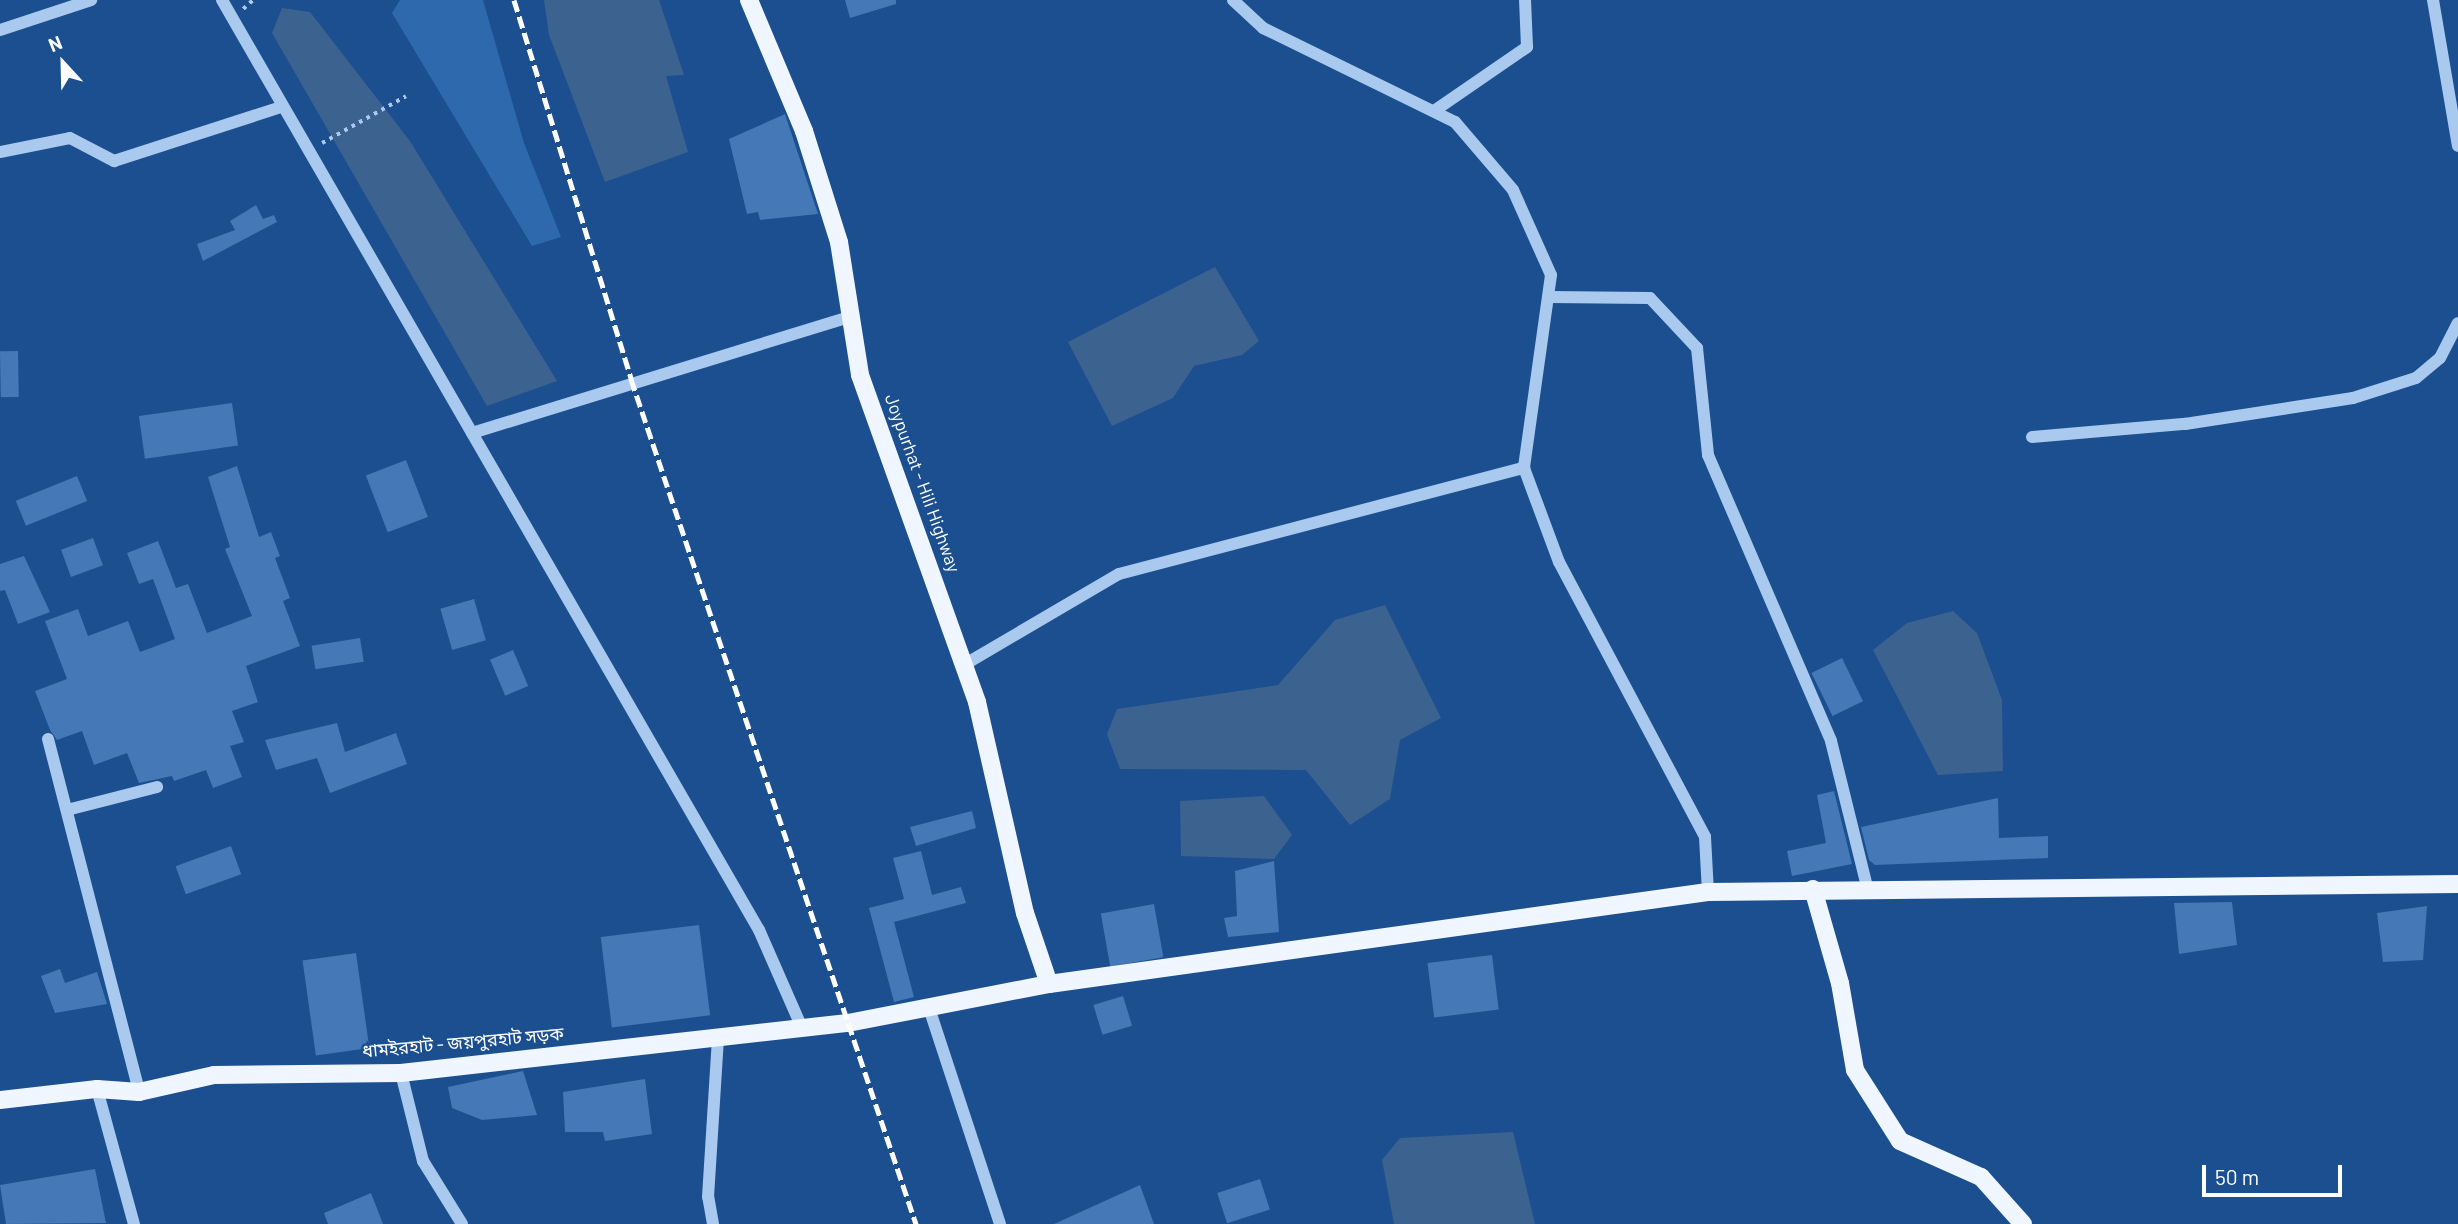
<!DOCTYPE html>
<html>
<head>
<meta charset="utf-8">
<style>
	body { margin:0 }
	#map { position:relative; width:2458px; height:1224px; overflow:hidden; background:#1b4f8f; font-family:Barlow,"Noto Sans Bengali",sans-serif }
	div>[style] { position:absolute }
	.green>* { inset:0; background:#2e69ad }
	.water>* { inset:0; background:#3c6290 }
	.building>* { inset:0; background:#4478b7; transform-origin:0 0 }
	.path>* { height:3.5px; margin-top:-1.75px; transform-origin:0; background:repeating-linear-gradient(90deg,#a9c9ee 0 3.5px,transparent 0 8.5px) }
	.minor>* { height:12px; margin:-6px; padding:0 6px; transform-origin:6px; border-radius:6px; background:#a9c9ee }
	.major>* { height:18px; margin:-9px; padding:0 9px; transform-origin:9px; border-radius:9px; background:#f0f6ff }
	.rail>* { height:5px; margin-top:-2.5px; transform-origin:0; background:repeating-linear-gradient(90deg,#fff 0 12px,transparent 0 17px) }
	span { translate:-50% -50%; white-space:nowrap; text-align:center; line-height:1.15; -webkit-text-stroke:5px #1b4f8f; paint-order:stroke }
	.street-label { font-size:18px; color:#fff }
	.north { position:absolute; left:28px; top:28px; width:70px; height:70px; -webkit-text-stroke:5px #1b4f8f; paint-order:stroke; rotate:338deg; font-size:19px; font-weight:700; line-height:28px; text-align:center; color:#fff }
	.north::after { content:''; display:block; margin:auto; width:24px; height:32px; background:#fff; clip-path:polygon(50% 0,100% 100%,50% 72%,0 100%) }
	.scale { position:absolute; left:2202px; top:1165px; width:140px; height:32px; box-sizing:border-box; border:4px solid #fff; border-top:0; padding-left:9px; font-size:21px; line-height:24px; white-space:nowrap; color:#fff; -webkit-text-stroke:5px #1b4f8f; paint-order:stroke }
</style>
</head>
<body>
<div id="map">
	<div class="green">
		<div style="clip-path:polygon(400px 0,483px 0,524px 143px,561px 237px,532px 246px,392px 13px)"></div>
	</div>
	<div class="water">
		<div style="clip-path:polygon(544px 0,659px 0,684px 75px,666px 76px,688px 152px,605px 182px,549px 35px)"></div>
		<div style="clip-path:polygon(282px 8px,310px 12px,410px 141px,557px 381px,487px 406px,272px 33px)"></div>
		<div style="clip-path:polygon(1215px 267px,1259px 341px,1242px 355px,1194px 366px,1173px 398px,1112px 426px,1068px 342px)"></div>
		<div style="clip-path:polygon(1385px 605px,1441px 718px,1400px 740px,1390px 799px,1350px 825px,1306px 770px,1120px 769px,1107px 734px,1117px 709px,1278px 685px,1335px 620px)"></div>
		<div style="clip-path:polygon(1953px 611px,1977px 633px,2002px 700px,2003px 771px,1938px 775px,1873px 650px,1907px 623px)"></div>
		<div style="clip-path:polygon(1264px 796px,1292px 835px,1274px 859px,1181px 856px,1180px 801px)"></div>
		<div style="clip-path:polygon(1513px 1132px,1535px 1224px,1394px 1224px,1382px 1160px,1400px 1138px)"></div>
	</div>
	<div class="building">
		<div style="clip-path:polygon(845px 0,896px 0,896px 4px,850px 18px)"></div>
		<div style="clip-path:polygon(785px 114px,818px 214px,760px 220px,758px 212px,747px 214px,729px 139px)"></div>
		<div style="clip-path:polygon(256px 205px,263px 219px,274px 215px,277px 222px,203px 261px,197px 244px,235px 230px,230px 221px)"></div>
		<div style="left:18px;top:351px;width:46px;height:18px;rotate:89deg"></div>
		<div style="left:232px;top:403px;width:43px;height:94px;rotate:82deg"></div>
		<div style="left:406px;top:460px;width:61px;height:43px;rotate:69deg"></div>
		<div style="clip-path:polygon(237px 466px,259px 537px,271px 532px,280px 556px,275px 558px,290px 598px,283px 601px,300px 646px,246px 666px,258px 702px,232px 711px,244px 742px,230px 746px,242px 777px,213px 788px,206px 770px,174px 781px,172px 776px,139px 783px,127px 753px,94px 765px,82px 731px,57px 740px,50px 730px,35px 691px,67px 679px,45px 621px,78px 609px,88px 636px,128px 621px,140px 652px,175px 639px,153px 579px,139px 584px,127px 553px,158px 541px,176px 588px,188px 584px,207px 633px,252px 616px,225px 549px,230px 547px,208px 477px)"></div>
		<div style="left:77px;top:476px;width:27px;height:66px;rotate:68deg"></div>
		<div style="left:93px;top:538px;width:29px;height:34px;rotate:70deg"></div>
		<div style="clip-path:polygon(24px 556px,50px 612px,18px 624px,5px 590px,0 591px,0 564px)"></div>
		<div style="left:474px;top:599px;width:43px;height:35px;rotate:74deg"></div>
		<div style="left:360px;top:638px;width:24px;height:49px;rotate:81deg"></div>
		<div style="left:513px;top:650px;width:39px;height:25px;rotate:67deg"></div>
		<div style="left:1842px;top:658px;width:48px;height:34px;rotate:64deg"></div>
		<div style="clip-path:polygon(337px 723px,345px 752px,396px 733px,407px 764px,330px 793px,317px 758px,276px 770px,265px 740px)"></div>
		<div style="clip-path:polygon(1834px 791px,1852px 864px,1792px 876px,1787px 851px,1826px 843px,1817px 795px)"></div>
		<div style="clip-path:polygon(1998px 798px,1999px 838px,2048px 836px,2048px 858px,1875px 865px,1869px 860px,1861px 827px)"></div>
		<div style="clip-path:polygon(972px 811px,976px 828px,916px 846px,910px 827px)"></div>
		<div style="left:231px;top:846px;width:30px;height:59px;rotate:70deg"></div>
		<div style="clip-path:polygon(921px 851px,932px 895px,961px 887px,966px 903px,894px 922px,914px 997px,894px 1002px,869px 908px,904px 899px,893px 858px)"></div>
		<div style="clip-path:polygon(1274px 861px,1279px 932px,1228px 937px,1224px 918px,1237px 916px,1235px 871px)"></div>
		<div style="clip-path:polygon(2232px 902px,2237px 945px,2179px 954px,2174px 903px)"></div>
		<div style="left:1154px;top:904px;width:54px;height:54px;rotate:80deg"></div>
		<div style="clip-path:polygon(2427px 906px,2423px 960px,2383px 962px,2377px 913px)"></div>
		<div style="left:699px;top:925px;width:91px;height:99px;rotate:83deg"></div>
		<div style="left:356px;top:953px;width:96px;height:54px;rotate:82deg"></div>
		<div style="left:1492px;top:955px;width:55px;height:65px;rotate:83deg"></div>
		<div style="clip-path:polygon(60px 969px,65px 983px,97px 972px,107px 1004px,55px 1013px,41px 976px)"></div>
		<div style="left:1123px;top:996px;width:31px;height:31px;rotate:73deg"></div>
		<div style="clip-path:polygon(523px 1071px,537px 1115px,482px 1120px,452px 1108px,448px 1087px)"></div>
		<div style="clip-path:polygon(645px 1079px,652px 1134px,605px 1141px,603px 1132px,565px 1132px,563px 1092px)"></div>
		<div style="clip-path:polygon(95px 1169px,106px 1223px,6px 1224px,0 1185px)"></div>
		<div style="left:1260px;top:1179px;width:32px;height:45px;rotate:72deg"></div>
		<div style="clip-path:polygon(1140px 1185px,1154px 1224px,1054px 1224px)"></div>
		<div style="clip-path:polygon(371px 1193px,383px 1224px,328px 1224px,324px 1213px)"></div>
	</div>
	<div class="path">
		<div style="left:243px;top:9px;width:13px;rotate:-42deg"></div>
		<div style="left:322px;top:143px;width:96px;rotate:-29.2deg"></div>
	</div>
	<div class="minor">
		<div style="left:222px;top:0;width:1074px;rotate:60deg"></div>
		<div style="left:759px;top:930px;width:107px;rotate:66.3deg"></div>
		<div style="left:1233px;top:0;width:41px;rotate:43deg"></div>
		<div style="left:1263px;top:28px;width:214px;rotate:26.1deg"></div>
		<div style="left:1455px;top:122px;width:89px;rotate:49.5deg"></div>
		<div style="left:1513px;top:190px;width:93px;rotate:65.9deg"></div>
		<div style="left:1551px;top:275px;width:195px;rotate:98deg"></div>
		<div style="left:1524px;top:468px;width:100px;rotate:69.6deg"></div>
		<div style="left:1559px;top:562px;width:311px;rotate:62deg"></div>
		<div style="left:1705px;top:837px;width:55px;rotate:86.9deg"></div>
		<div style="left:2433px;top:0;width:148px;rotate:80.3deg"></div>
		<div style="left:0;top:30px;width:96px;rotate:-18.2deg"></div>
		<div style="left:1434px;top:111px;width:113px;rotate:-34.5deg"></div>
		<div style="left:1527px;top:47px;width:47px;rotate:-92.4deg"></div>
		<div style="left:0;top:152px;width:71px;rotate:-11.3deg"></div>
		<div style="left:70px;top:138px;width:50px;rotate:27.6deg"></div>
		<div style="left:114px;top:161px;width:176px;rotate:-17.9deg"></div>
		<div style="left:1548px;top:297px;width:102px;rotate:0.6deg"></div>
		<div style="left:1650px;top:298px;width:69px;rotate:46.8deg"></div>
		<div style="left:1697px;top:348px;width:108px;rotate:84.1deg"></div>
		<div style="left:1708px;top:455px;width:311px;rotate:66.7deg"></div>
		<div style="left:1831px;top:741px;width:150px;rotate:76.1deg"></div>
		<div style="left:472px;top:433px;width:394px;rotate:-17.1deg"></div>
		<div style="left:2032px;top:437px;width:154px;rotate:-4.9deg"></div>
		<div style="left:2185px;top:424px;width:170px;rotate:-8.8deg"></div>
		<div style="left:2353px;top:398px;width:66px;rotate:-17.6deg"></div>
		<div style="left:2416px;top:378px;width:31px;rotate:-40deg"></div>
		<div style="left:2440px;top:358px;width:39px;rotate:-63deg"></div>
		<div style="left:962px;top:666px;width:182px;rotate:-30.4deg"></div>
		<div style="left:1119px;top:574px;width:419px;rotate:-14.7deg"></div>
		<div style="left:48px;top:739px;width:365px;rotate:75.5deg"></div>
		<div style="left:67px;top:810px;width:93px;rotate:-14.3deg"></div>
		<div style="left:930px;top:1011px;width:224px;rotate:71.8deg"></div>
		<div style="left:401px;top:1073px;width:91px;rotate:76deg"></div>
		<div style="left:423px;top:1161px;width:74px;rotate:58.2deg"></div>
		<div style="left:97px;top:1089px;width:140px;rotate:74.7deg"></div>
		<div style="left:713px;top:1224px;width:27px;rotate:-100deg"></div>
		<div style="left:708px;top:1197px;width:160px;rotate:-86.4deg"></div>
	</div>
	<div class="major">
		<div style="left:749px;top:0;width:142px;rotate:67.2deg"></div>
		<div style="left:804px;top:131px;width:116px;rotate:72.5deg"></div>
		<div style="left:839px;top:242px;width:135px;rotate:81deg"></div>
		<div style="left:860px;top:375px;width:347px;rotate:70.3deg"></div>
		<div style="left:977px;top:702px;width:216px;rotate:77.2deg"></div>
		<div style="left:1025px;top:913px;width:75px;rotate:71.3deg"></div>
		<div style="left:1813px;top:889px;width:98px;rotate:74deg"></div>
		<div style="left:1840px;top:983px;width:88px;rotate:80.2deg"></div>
		<div style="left:1855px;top:1070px;width:84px;rotate:57.6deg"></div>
		<div style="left:1900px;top:1141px;width:89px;rotate:24deg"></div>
		<div style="left:1981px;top:1177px;width:63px;rotate:48.2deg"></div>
		<div style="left:0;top:1100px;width:98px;rotate:-6.5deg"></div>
		<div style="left:97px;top:1089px;width:42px;rotate:4.1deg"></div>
		<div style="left:139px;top:1092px;width:77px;rotate:-12.8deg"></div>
		<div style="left:214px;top:1075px;width:187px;rotate:-0.6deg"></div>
		<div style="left:401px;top:1073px;width:450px;rotate:-6.4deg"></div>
		<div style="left:848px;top:1023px;width:205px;rotate:-11deg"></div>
		<div style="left:1049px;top:984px;width:665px;rotate:-7.95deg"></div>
		<div style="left:1708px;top:892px;width:750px;rotate:-0.61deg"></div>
	</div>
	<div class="rail">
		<div style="left:514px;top:0;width:397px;rotate:72.8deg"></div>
		<div style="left:631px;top:379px;width:892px;rotate:71.36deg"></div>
	</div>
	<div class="street-label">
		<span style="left:923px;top:483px;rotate:70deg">Joypurhat - Hili Highway</span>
		<span style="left:463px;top:1042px;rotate:-5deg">ধামইরহাট - জয়পুরহাট সড়ক</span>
	</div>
	<div class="north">N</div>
	<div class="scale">50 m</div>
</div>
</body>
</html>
